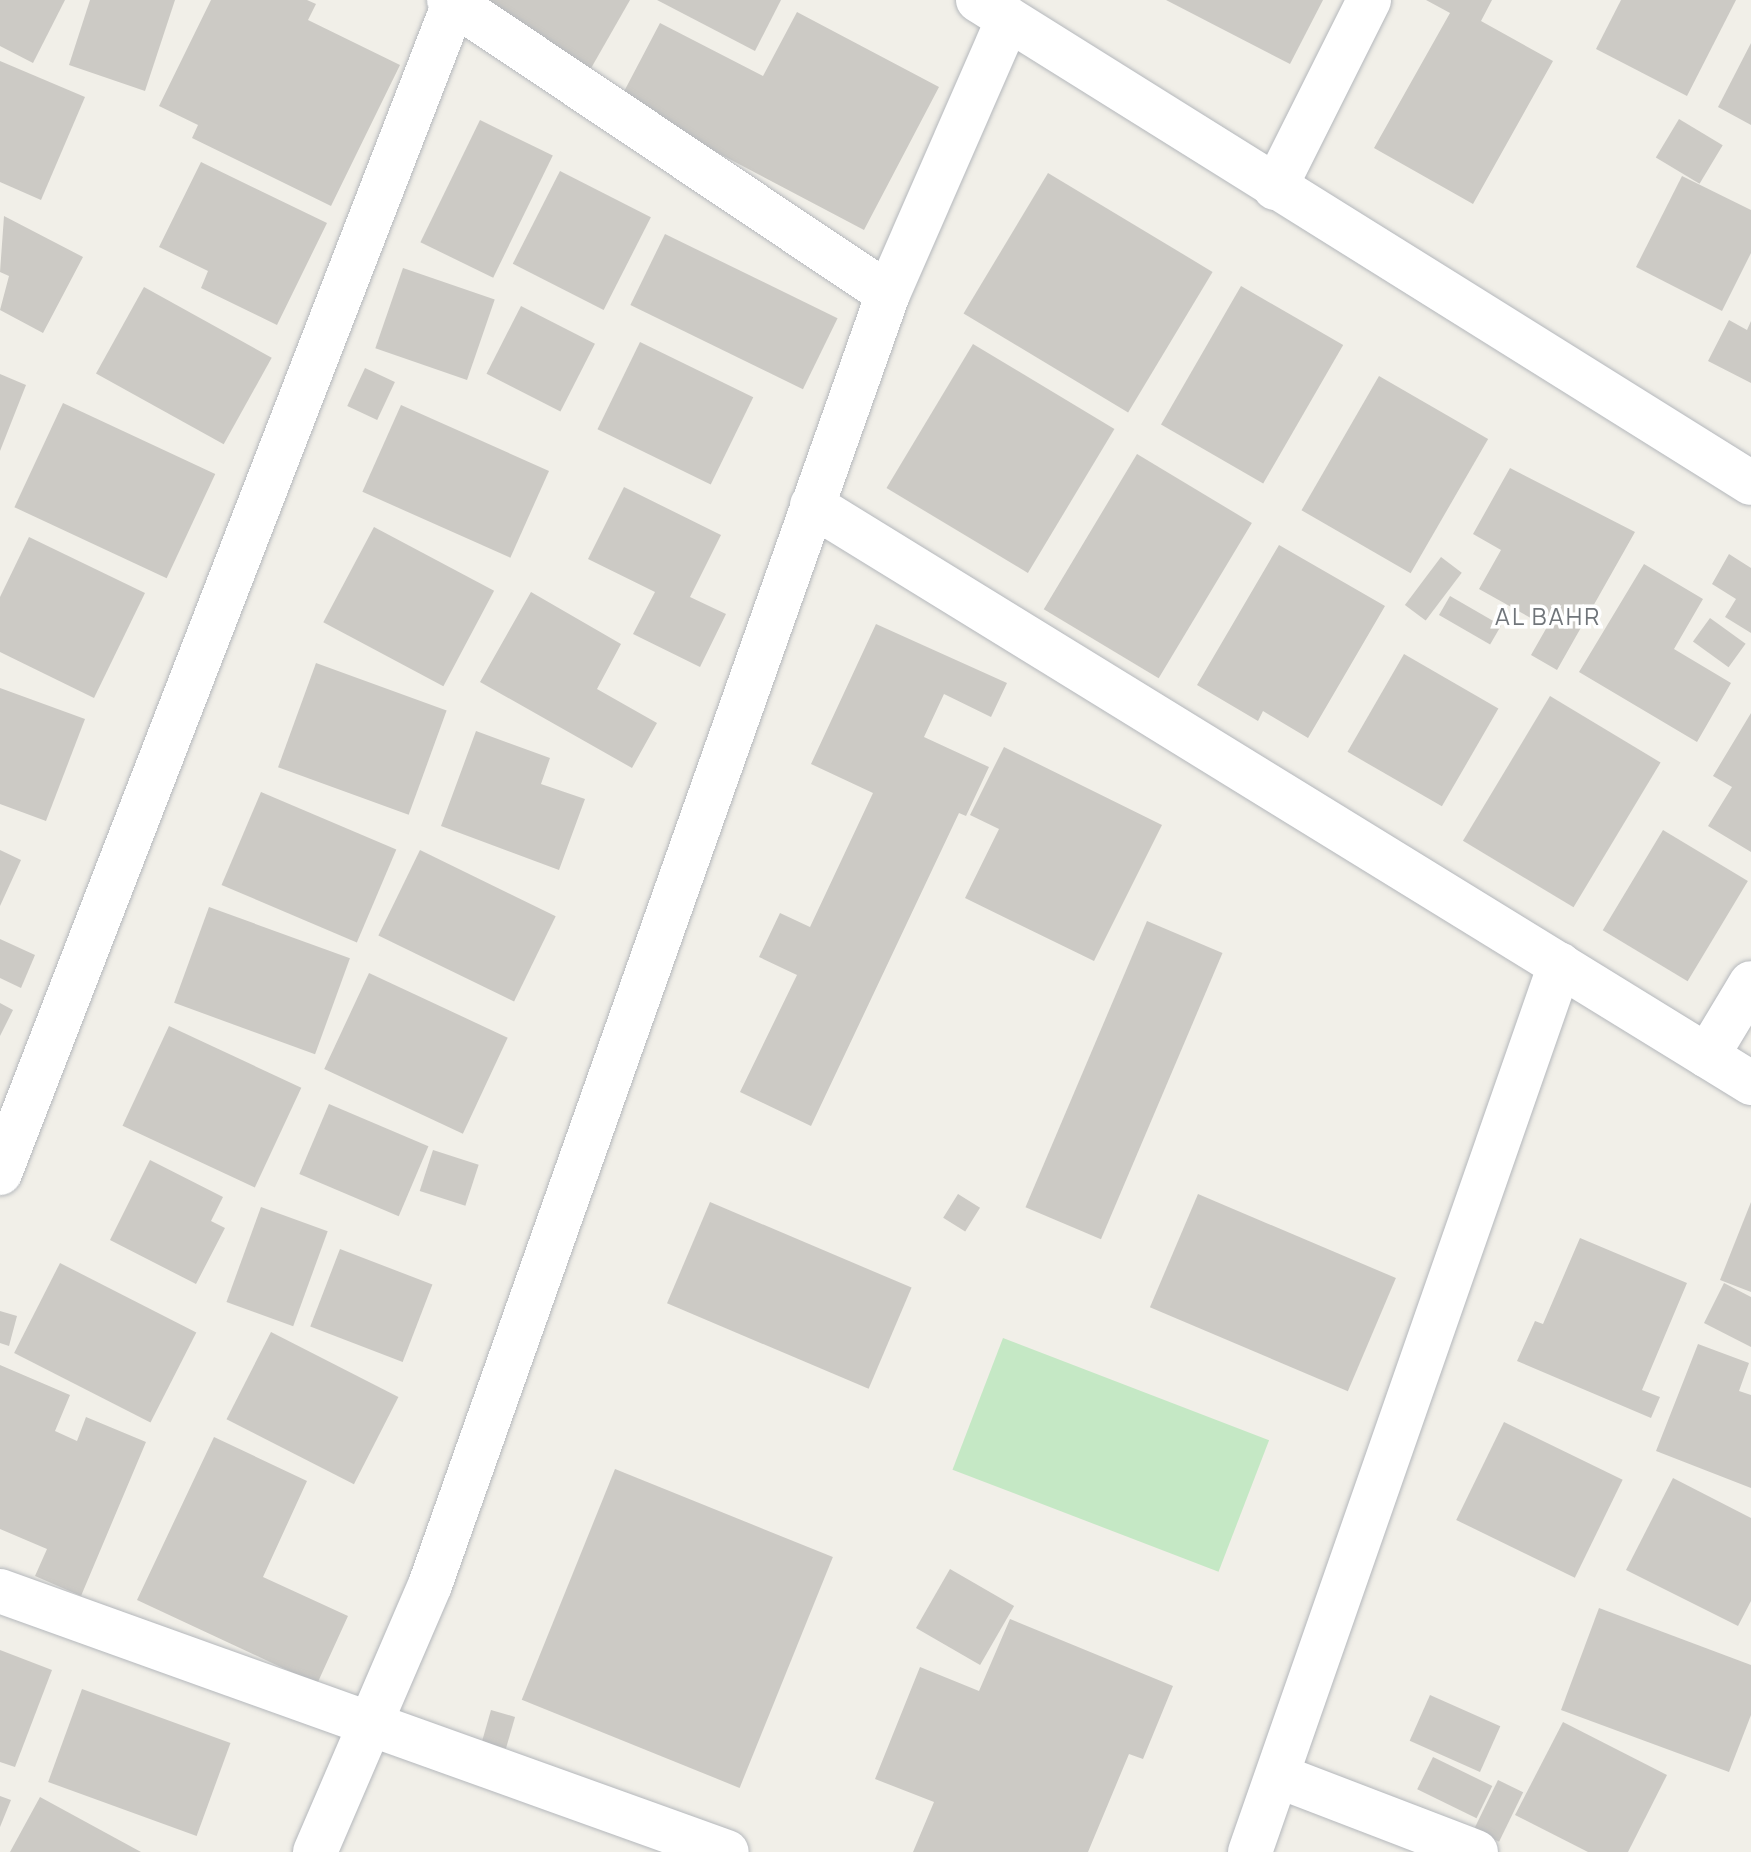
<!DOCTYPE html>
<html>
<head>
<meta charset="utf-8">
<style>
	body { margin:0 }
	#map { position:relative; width:1751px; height:1852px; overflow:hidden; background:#f1efe8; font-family:Manrope,sans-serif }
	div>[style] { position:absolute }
	.green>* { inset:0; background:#c5e8c5; transform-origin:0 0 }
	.building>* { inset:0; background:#cccac5; transform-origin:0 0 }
	.roads { filter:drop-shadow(0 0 2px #b5b8bc) drop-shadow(0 0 2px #b5b8bc) }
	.street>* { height:44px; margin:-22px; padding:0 22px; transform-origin:22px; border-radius:22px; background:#fff }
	span { translate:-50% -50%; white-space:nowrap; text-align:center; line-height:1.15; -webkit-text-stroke:7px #fff; paint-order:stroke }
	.neighbourhood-label { font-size:24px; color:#70757a; letter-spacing:2px }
</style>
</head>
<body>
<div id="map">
	<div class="green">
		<div style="left:1003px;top:1338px;width:285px;height:141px;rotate:21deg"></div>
	</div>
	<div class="building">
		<div style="clip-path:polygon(0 0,65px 0,33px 63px,0 46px)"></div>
		<div style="clip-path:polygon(90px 0,175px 0,145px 91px,69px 65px)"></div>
		<div style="clip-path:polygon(211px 0,307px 0,316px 4px,308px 20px,400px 65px,331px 206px,192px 138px,198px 125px,159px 106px)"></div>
		<div style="clip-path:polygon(469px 0,630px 0,590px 70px)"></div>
		<div style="clip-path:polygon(657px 0,781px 0,755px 51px)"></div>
		<div style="clip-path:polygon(1166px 0,1323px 0,1290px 64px)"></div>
		<div style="clip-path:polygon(1426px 0,1492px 0,1481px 21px,1553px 61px,1473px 204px,1374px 148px,1450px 13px)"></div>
		<div style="clip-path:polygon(1621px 0,1736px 0,1687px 96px,1596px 49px)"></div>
		<div style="clip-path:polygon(797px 12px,939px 87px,864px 230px,619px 101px,660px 23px,763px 76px)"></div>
		<div style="clip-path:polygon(1751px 43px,1751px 125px,1718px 107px)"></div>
		<div style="clip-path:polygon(0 61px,85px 97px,41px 200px,0 182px)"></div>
		<div style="left:1679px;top:119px;width:51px;height:45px;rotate:31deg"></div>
		<div style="left:480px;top:120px;width:81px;height:136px;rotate:26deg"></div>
		<div style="clip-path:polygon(201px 162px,327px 223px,277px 325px,201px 288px,208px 271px,159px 247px)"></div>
		<div style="left:560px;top:171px;width:102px;height:104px;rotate:27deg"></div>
		<div style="left:1048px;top:173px;width:192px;height:164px;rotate:31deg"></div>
		<div style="clip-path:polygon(1682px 176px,1751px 210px,1751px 253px,1722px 311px,1636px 267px)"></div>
		<div style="clip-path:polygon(4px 216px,83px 257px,43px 333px,0 310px,9px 276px,0 272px)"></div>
		<div style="left:665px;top:234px;width:192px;height:79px;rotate:26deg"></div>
		<div style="left:403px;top:268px;width:97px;height:85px;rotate:19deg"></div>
		<div style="left:1241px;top:286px;width:118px;height:160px;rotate:30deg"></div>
		<div style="left:144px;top:287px;width:146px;height:99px;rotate:29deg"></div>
		<div style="left:521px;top:306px;width:83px;height:76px;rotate:27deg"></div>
		<div style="clip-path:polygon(1729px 320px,1747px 330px,1751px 321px,1751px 383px,1708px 361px)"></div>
		<div style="left:640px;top:342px;width:126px;height:97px;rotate:26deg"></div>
		<div style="left:973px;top:344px;width:165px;height:168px;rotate:31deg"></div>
		<div style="left:365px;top:368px;width:33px;height:42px;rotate:25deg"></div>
		<div style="clip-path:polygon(0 374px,26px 385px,0 451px)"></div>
		<div style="left:1379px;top:376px;width:126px;height:155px;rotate:30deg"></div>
		<div style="left:63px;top:403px;width:168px;height:115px;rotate:25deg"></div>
		<div style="left:401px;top:405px;width:162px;height:95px;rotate:24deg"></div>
		<div style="left:1137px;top:454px;width:134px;height:181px;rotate:31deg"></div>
		<div style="clip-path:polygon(1510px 468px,1635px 532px,1557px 670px,1531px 655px,1547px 627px,1479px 589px,1501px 550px,1473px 534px)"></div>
		<div style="clip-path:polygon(624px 487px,721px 535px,690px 597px,726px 614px,700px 667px,633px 634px,655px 592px,588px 559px)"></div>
		<div style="left:374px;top:527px;width:136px;height:108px;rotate:28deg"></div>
		<div style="clip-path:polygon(29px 537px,145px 593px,94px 698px,0 652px,0 597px)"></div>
		<div style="clip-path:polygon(1279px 545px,1385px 606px,1308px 738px,1263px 711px,1258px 721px,1197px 685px)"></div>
		<div style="clip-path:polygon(1729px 554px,1751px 568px,1751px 633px,1725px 617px,1736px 599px,1712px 584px)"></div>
		<div style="left:1441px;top:557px;width:26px;height:60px;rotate:37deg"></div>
		<div style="clip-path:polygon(1644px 564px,1703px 599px,1674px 649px,1731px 683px,1697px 742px,1579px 672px)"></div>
		<div style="clip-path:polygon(531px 592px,621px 644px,597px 689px,657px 723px,632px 768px,480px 682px)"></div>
		<div style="left:1450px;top:596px;width:59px;height:22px;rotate:30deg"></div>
		<div style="left:1710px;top:618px;width:44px;height:29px;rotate:36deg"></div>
		<div style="clip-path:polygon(876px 624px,1007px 683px,991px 717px,944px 694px,924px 737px,989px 767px,966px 816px,959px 813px,811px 1126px,740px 1092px,797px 975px,759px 957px,780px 913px,810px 927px,873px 793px,811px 764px)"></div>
		<div style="left:1404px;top:654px;width:109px;height:113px;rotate:30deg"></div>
		<div style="left:316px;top:663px;width:139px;height:111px;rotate:20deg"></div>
		<div style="clip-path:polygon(0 688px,85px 719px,46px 821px,0 804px)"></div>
		<div style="left:1550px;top:696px;width:129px;height:169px;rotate:31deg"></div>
		<div style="clip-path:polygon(1751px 713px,1751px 852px,1708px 826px,1732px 787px,1713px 776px)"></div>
		<div style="clip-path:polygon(476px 731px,550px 758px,541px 784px,585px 799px,559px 870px,441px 826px)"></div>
		<div style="clip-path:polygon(1004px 747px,1162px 825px,1094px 961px,965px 898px,999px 829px,970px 815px)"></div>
		<div style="left:261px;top:792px;width:147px;height:101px;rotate:23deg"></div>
		<div style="left:1663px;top:830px;width:99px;height:117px;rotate:31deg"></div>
		<div style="clip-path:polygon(0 850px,21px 860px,0 906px)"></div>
		<div style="left:420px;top:850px;width:151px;height:95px;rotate:26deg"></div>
		<div style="left:209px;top:907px;width:150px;height:102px;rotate:20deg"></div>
		<div style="left:1147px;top:921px;width:82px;height:311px;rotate:23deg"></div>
		<div style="clip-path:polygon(0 939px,35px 955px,21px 988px,0 978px)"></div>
		<div style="left:369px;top:973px;width:153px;height:106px;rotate:25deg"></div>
		<div style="clip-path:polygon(0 1003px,13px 1010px,0 1036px)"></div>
		<div style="left:169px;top:1026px;width:146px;height:110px;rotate:25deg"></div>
		<div style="left:329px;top:1104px;width:108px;height:76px;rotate:23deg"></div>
		<div style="left:433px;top:1150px;width:48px;height:43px;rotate:18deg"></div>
		<div style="clip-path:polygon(150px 1160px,223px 1197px,211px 1221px,225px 1228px,196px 1284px,110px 1240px)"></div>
		<div style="left:958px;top:1194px;width:26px;height:28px;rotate:32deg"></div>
		<div style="left:1198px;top:1194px;width:215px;height:123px;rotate:23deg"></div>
		<div style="left:710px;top:1202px;width:219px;height:110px;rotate:23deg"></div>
		<div style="clip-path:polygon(1751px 1202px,1751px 1292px,1720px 1280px)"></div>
		<div style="left:261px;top:1207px;width:71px;height:101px;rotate:20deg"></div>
		<div style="clip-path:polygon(1580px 1238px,1687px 1283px,1642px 1390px,1660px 1397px,1651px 1418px,1517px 1361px,1535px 1321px,1543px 1324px)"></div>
		<div style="left:340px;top:1249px;width:99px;height:83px;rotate:21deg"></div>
		<div style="left:60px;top:1263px;width:153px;height:101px;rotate:27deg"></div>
		<div style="clip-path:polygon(1724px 1283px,1751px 1297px,1751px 1347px,1704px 1323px)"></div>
		<div style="clip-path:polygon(0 1311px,17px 1316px,9px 1346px,0 1343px)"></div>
		<div style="left:271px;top:1332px;width:143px;height:98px;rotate:27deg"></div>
		<div style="clip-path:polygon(1698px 1344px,1749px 1363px,1739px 1391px,1751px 1395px,1751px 1488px,1656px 1451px)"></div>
		<div style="clip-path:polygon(0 1365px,70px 1395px,55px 1431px,77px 1441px,86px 1417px,146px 1442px,81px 1596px,35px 1576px,47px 1549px,0 1529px)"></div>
		<div style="left:1504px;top:1422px;width:132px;height:109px;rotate:26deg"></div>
		<div style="clip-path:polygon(214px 1437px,307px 1481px,263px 1577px,348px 1616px,317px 1684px,137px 1600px)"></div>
		<div style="left:615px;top:1469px;width:235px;height:249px;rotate:22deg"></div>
		<div style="clip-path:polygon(1673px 1478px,1751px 1518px,1751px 1601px,1738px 1626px,1626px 1570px)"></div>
		<div style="left:950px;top:1569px;width:74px;height:68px;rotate:30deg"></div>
		<div style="clip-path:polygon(1599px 1608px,1751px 1665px,1751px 1715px,1729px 1772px,1561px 1710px)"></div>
		<div style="clip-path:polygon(1010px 1619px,1173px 1686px,1143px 1759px,1129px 1754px,1088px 1852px,913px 1852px,934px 1802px,875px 1779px,920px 1667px,979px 1691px)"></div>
		<div style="clip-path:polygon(0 1650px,52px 1670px,15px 1767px,0 1762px)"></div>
		<div style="left:82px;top:1689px;width:158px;height:99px;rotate:20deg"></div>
		<div style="left:1430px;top:1695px;width:77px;height:50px;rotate:24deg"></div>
		<div style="left:491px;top:1710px;width:25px;height:33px;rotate:16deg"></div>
		<div style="clip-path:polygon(1563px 1722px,1667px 1775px,1628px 1852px,1588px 1852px,1515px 1815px)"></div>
		<div style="left:1433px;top:1757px;width:66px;height:36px;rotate:26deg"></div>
		<div style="left:1498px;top:1780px;width:28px;height:55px;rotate:26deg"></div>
		<div style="clip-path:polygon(0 1796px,11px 1800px,0 1827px)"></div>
		<div style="clip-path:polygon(40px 1797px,141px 1852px,10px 1852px)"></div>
	</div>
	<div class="roads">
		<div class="street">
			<div style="left:449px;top:0;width:528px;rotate:33.81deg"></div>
			<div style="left:978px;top:0;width:911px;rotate:32deg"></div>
			<div style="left:1275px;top:188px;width:210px;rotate:-63.4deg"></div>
			<div style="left:812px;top:505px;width:1103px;rotate:31.61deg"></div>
			<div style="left:1707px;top:1056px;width:85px;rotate:-58.9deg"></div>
			<div style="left:0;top:1173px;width:1255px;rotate:-68.79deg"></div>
			<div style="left:0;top:1591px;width:772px;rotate:19.75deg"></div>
			<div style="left:1278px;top:1776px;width:212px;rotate:21deg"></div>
			<div style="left:315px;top:1852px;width:291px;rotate:-66.7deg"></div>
			<div style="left:430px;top:1585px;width:1370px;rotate:-70.47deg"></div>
			<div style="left:888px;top:294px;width:300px;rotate:-66.4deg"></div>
			<div style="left:1250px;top:1852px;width:940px;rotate:-70.74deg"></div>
		</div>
	</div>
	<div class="neighbourhood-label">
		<span style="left:1548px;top:616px">AL BAHR</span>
	</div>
</div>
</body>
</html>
